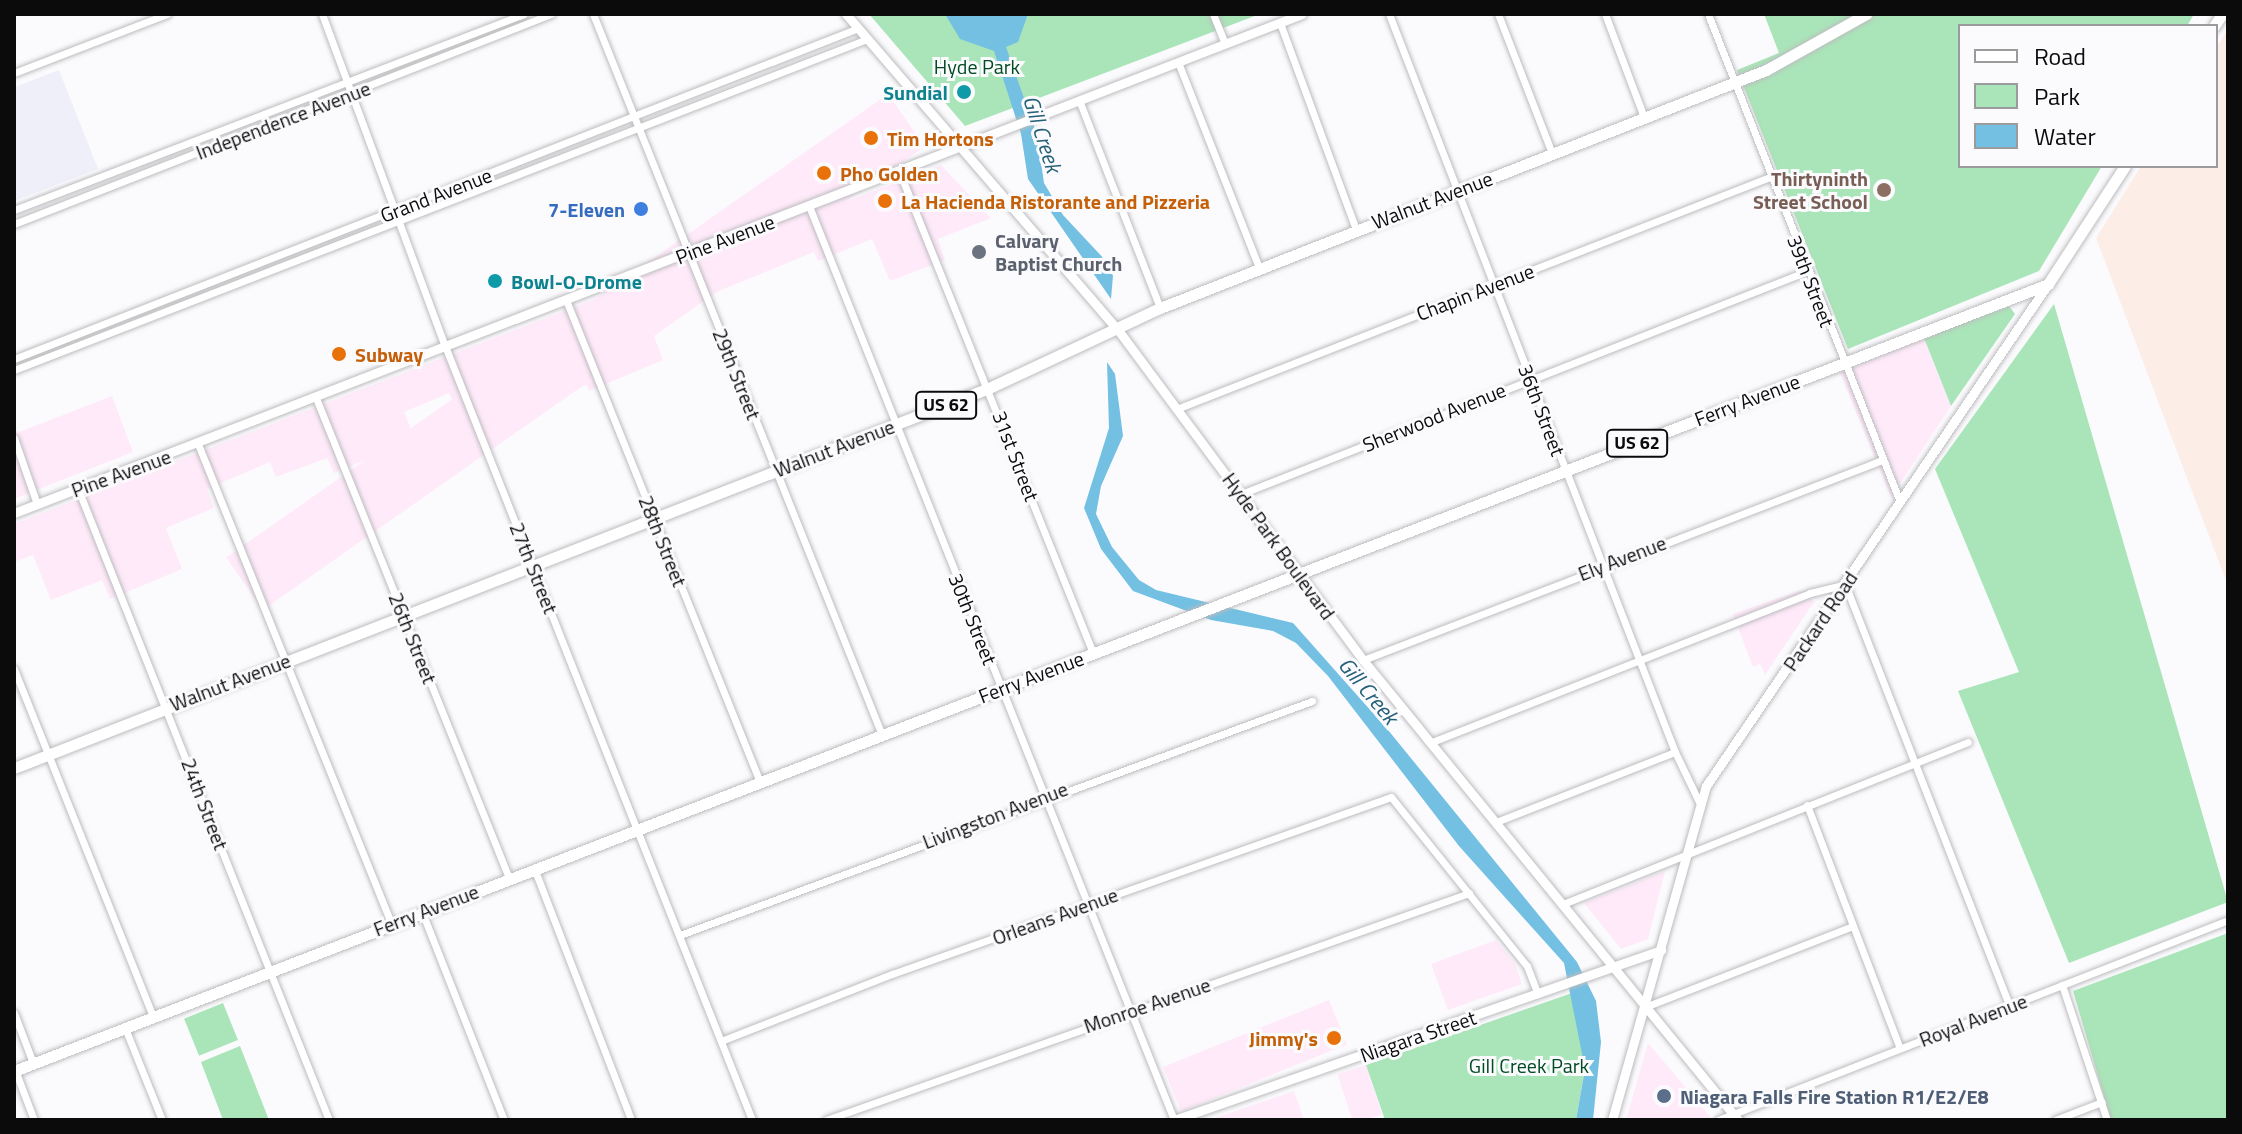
<!DOCTYPE html>
<html>
<head>
<meta charset="utf-8">
<style>
	body { margin:0 }
	#map { position:relative; width:2242px; height:1134px; overflow:hidden; background:#fbfbfe; font-family:"Titillium Web",sans-serif }
	div>[style] { position:absolute }
	.commercial>* { inset:0; background:#ffeafa; transform-origin:0 0 }
	.industrial>* { inset:0; background:#fceee7 }
	.built>* { inset:0; background:#efeffa }
	.green>* { inset:0; background:#aae5b9; transform-origin:0 0 }
	.water>* { inset:0; background:#73c0e2 }
	.roads { filter:drop-shadow(0 0 2px #bcbcbf) drop-shadow(0 0 2px #bcbcbf) }
	.street>* { height:7px; margin:-3.5px; padding:0 3.5px; transform-origin:3.5px; border-radius:3.5px; background:#fff }
	.secondary>* { height:9px; margin:-4.5px; padding:0 4.5px; transform-origin:4.5px; border-radius:4.5px; background:#fff }
	.primary>* { height:11px; margin:-5.5px; padding:0 5.5px; transform-origin:5.5px; border-radius:5.5px; background:#fff }
	.dots>* { width:22px; height:22px; translate:-50% -50%; box-sizing:border-box; border:4px solid #fbfbfe; border-radius:50% }
	span { translate:-50% -50%; white-space:nowrap; text-align:center; line-height:1.15; -webkit-text-stroke:6px #fbfbfe; paint-order:stroke }
	.shield-label span { padding:2px 6px; background:#fbfbfe; border:2px solid; border-radius:6px; -webkit-text-stroke-width:0 }
	.shield-label { font-size:18px; color:#0b0b0c; font-weight:700 }
	.park-label { font-size:20px; color:#004b22 }
	.culture-label { font-size:20px; color:#0d838f; font-weight:700 }
	.right { translate:-100% -50%; text-align:right }
	.left { translate:0 -50%; text-align:left }
	.street-label { font-size:20px; color:#0b0b0c }
	.food-label { font-size:20px; color:#c56008; font-weight:700 }
	.education-label { font-size:20px; color:#785e54; font-weight:700 }
	.shop-label { font-size:20px; color:#366cbe; font-weight:700 }
	.worship-label { font-size:20px; color:#5b616d; font-weight:700 }
	.service-label { font-size:20px; color:#4e5e75; font-weight:700 }
	.water-label { font-size:22px; color:#246078; font-style:italic }
	.frame { position:absolute; inset:0; border:16px solid #0b0b0c; pointer-events:none }
	.legend { position:absolute; left:1958px; top:24px; width:260px; height:144px; box-sizing:border-box; background:#fbfbfe; border:2px solid #9b9b9d; margin:0; padding:10px 14px; list-style:none; font-size:24px; color:#0b0b0c }
	.legend li { display:flex; align-items:center; gap:16px; height:40px }
	.legend b { width:40px; border:2px solid #9b9b9d }
</style>
</head>
<body>
<div id="map">
	<div class="commercial">
		<div style="left:888px;top:94px;width:64px;height:808px;rotate:55deg"></div>
		<div style="clip-path:polygon(941px 165px,991px 218px,938px 239px,945px 260px,890px 281px,872px 239px,818px 261px,814px 252px,648px 320px,663px 360px,589px 391px,586px 385px,535px 406px,525px 382px,456px 409px,449px 393px,404px 412px,415px 440px,334px 473px,327px 458px,276px 477px,270px 462px,207px 489px,214px 508px,166px 528px,182px 569px,110px 599px,102px 580px,51px 600px,33px 555px,14px 562px,14px 524px)"></div>
		<div style="clip-path:polygon(1924px 338px,1951px 406px,1891px 497px,1840px 373px)"></div>
		<div style="clip-path:polygon(112px 396px,133px 452px,14px 499px,14px 434px)"></div>
		<div style="clip-path:polygon(1799px 591px,1807px 591px,1814px 602px,1765px 675px,1760px 664px,1753px 667px,1733px 614px)"></div>
		<div style="clip-path:polygon(1665px 871px,1648px 939px,1621px 949px,1584px 903px)"></div>
		<div style="clip-path:polygon(1496px 940px,1515px 964px,1522px 984px,1448px 1010px,1431px 964px)"></div>
		<div style="left:1329px;top:1000px;width:48px;height:179px;rotate:68deg"></div>
		<div style="clip-path:polygon(1648px 1043px,1713px 1120px,1626px 1120px)"></div>
		<div style="left:1366px;top:1065px;width:52px;height:30px;rotate:72deg"></div>
		<div style="clip-path:polygon(1294px 1091px,1304px 1120px,1216px 1120px,1215px 1118px)"></div>
	</div>
	<div class="industrial">
		<div style="clip-path:polygon(2228px 29px,2228px 586px,2096px 238px,2141px 166px,2216px 166px,2216px 48px)"></div>
	</div>
	<div class="built">
		<div style="clip-path:polygon(59px 70px,98px 169px,14px 201px,14px 87px)"></div>
	</div>
	<div class="green">
		<div style="clip-path:polygon(869px 14px,1260px 14px,965px 126px)"></div>
		<div style="clip-path:polygon(1764px 14px,2194px 14px,2187px 26px,1960px 26px,1960px 166px,2102px 166px,2039px 271px,1848px 349px,1737px 70px,1779px 53px)"></div>
		<div style="clip-path:polygon(2054px 304px,2228px 902px,2069px 963px,1958px 691px,2019px 672px,1935px 469px)"></div>
		<div style="clip-path:polygon(2009px 306px,2015px 314px,1951px 406px,1924px 338px)"></div>
		<div style="clip-path:polygon(2228px 933px,2228px 1120px,2111px 1120px,2073px 991px)"></div>
		<div style="clip-path:polygon(1572px 993px,1585px 1069px,1576px 1120px,1385px 1120px,1366px 1065px)"></div>
		<div style="left:223px;top:1003px;width:40px;height:42px;rotate:68deg"></div>
		<div style="clip-path:polygon(240px 1046px,269px 1120px,223px 1120px,201px 1062px)"></div>
	</div>
	<div class="water">
		<div style="clip-path:polygon(945px 14px,1028px 14px,1018px 42px,1006px 47px,1037px 135px,1044px 183px,1063px 215px,1107px 262px,1113px 276px,1111px 299px,1028px 179px,1021px 134px,994px 51px,960px 39px)"></div>
		<div style="clip-path:polygon(1107px 362px,1115px 374px,1123px 436px,1101px 486px,1096px 514px,1112px 547px,1139px 580px,1156px 590px,1293px 623px,1388px 730px,1577px 962px,1596px 1001px,1601px 1042px,1593px 1120px,1576px 1120px,1585px 1069px,1564px 963px,1459px 846px,1328px 676px,1296px 643px,1273px 631px,1211px 620px,1133px 591px,1101px 549px,1084px 508px,1109px 428px)"></div>
	</div>
	<div class="roads">
		<div class="street">
			<div style="left:322px;top:14px;width:354px;rotate:69.7deg"></div>
			<div style="left:445px;top:346px;width:833px;rotate:68.36deg"></div>
			<div style="left:593px;top:14px;width:777px;rotate:68.16deg"></div>
			<div style="left:1213px;top:14px;width:32px;rotate:68deg"></div>
			<div style="left:1389px;top:14px;width:791px;rotate:68.82deg"></div>
			<div style="left:1675px;top:752px;width:58px;rotate:64.3deg"></div>
			<div style="left:1498px;top:14px;width:149px;rotate:68.8deg"></div>
			<div style="left:1605px;top:14px;width:110px;rotate:69.3deg"></div>
			<div style="left:1708px;top:14px;width:524px;rotate:68.52deg"></div>
			<div style="left:1280px;top:23px;width:221px;rotate:69.8deg"></div>
			<div style="left:1178px;top:62px;width:221px;rotate:68.5deg"></div>
			<div style="left:14px;top:73px;width:164px;rotate:-21.1deg"></div>
			<div style="left:1079px;top:100px;width:223px;rotate:68.7deg"></div>
			<div style="left:899px;top:171px;width:520px;rotate:68.08deg"></div>
			<div style="left:809px;top:206px;width:984px;rotate:68.23deg"></div>
			<div style="left:14px;top:210px;width:546px;rotate:-21.02deg"></div>
			<div style="left:14px;top:224px;width:577px;rotate:-21.36deg"></div>
			<div style="left:566px;top:300px;width:520px;rotate:68.08deg"></div>
			<div style="left:14px;top:359px;width:907px;rotate:-21.41deg"></div>
			<div style="left:14px;top:370px;width:915px;rotate:-21.21deg"></div>
			<div style="left:316px;top:398px;width:517px;rotate:68.1deg"></div>
			<div style="left:1179px;top:408px;width:635px;rotate:-21.35deg"></div>
			<div style="left:14px;top:438px;width:70px;rotate:70.8deg"></div>
			<div style="left:198px;top:444px;width:516px;rotate:68.05deg"></div>
			<div style="left:78px;top:489px;width:679px;rotate:68.31deg"></div>
			<div style="left:1241px;top:494px;width:608px;rotate:-21.5deg"></div>
			<div style="left:1363px;top:660px;width:556px;rotate:-21.07deg"></div>
			<div style="left:14px;top:669px;width:375px;rotate:68.2deg"></div>
			<div style="left:1432px;top:742px;width:406px;rotate:-21.5deg"></div>
			<div style="left:1810px;top:593px;width:36px;rotate:-14deg"></div>
			<div style="left:1845px;top:584px;width:452px;rotate:68.7deg"></div>
			<div style="left:1807px;top:805px;width:260px;rotate:69.1deg"></div>
			<div style="left:1496px;top:822px;width:192px;rotate:-21.4deg"></div>
			<div style="left:534px;top:868px;width:270px;rotate:68.9deg"></div>
			<div style="left:1563px;top:904px;width:436px;rotate:-21.8deg"></div>
			<div style="left:422px;top:912px;width:224px;rotate:68.5deg"></div>
			<div style="left:680px;top:935px;width:674px;rotate:-20.32deg"></div>
			<div style="left:2062px;top:985px;width:142px;rotate:71.6deg"></div>
			<div style="left:1645px;top:1007px;width:223px;rotate:-21.3deg"></div>
			<div style="left:14px;top:1013px;width:53px;rotate:69.2deg"></div>
			<div style="left:125px;top:1028px;width:99px;rotate:68.1deg"></div>
			<div style="left:721px;top:1041px;width:184px;rotate:-21.4deg"></div>
			<div style="left:892px;top:974px;width:529px;rotate:-19.53deg"></div>
			<div style="left:1391px;top:797px;width:217px;rotate:51.2deg"></div>
			<div style="left:1527px;top:966px;width:30px;rotate:69deg"></div>
			<div style="left:15px;top:1070px;width:53px;rotate:69.2deg"></div>
			<div style="left:826px;top:1120px;width:682px;rotate:-19.44deg"></div>
			<div style="left:1718px;top:1120px;width:548px;rotate:-21.41deg"></div>
			<div style="left:2055px;top:1120px;width:50px;rotate:-21deg"></div>
		</div>
		<div class="secondary">
			<div style="left:846px;top:14px;width:417px;rotate:49.3deg"></div>
			<div style="left:1118px;top:330px;width:411px;rotate:53.4deg"></div>
			<div style="left:1363px;top:660px;width:593px;rotate:50.81deg"></div>
			<div style="left:14px;top:513px;width:1381px;rotate:-21.18deg"></div>
			<div style="left:1174px;top:1120px;width:516px;rotate:-19.24deg"></div>
			<div style="left:1612px;top:1120px;width:347px;rotate:-74.3deg"></div>
			<div style="left:1706px;top:786px;width:607px;rotate:-55.73deg"></div>
		</div>
		<div class="primary">
			<div style="left:2214px;top:26px;width:14px;rotate:-56deg"></div>
			<div style="left:14px;top:768px;width:1046px;rotate:-21.29deg"></div>
			<div style="left:989px;top:388px;width:189px;rotate:-25.1deg"></div>
			<div style="left:1160px;top:308px;width:651px;rotate:-21.44deg"></div>
			<div style="left:1766px;top:70px;width:115px;rotate:-29.2deg"></div>
			<div style="left:14px;top:1071px;width:2181px;rotate:-21.15deg"></div>
			<div style="left:2048px;top:284px;width:141px;rotate:-56.9deg"></div>
		</div>
	</div>
	<div class="dots">
		<div style="left:964px;top:92px;background:#0f9aa8"></div>
		<div style="left:871px;top:138px;background:#e8710a"></div>
		<div style="left:824px;top:173px;background:#e8710a"></div>
		<div style="left:1884px;top:190px;background:#8d6e63"></div>
		<div style="left:885px;top:201px;background:#e8710a"></div>
		<div style="left:641px;top:209px;background:#3f7fe0"></div>
		<div style="left:979px;top:252px;background:#6b7280"></div>
		<div style="left:495px;top:281px;background:#0f9aa8"></div>
		<div style="left:339px;top:354px;background:#e8710a"></div>
		<div style="left:1334px;top:1038px;background:#e8710a"></div>
		<div style="left:1664px;top:1096px;background:#5c6f8a"></div>
	</div>
	<div class="shield-label">
		<span style="left:946px;top:405px">US 62</span>
		<span style="left:1637px;top:443px">US 62</span>
	</div>
	<div class="park-label">
		<span style="left:977px;top:66px">Hyde Park</span>
		<span style="left:1529px;top:1065px">Gill Creek Park</span>
	</div>
	<div class="culture-label">
		<span class="right" style="left:948px;top:92px">Sundial</span>
		<span class="left" style="left:511px;top:281px">Bowl-O-Drome</span>
	</div>
	<div class="street-label">
		<span style="left:283px;top:120px;rotate:-21deg">Independence Avenue</span>
		<span style="left:436px;top:195px;rotate:-21deg">Grand Avenue</span>
		<span style="left:1432px;top:200px;rotate:-21deg">Walnut Avenue</span>
		<span style="left:725px;top:239px;rotate:-21deg">Pine Avenue</span>
		<span style="left:1811px;top:281px;rotate:69deg">39th Street</span>
		<span style="left:1475px;top:292px;rotate:-21deg">Chapin Avenue</span>
		<span style="left:737px;top:374px;rotate:68deg">29th Street</span>
		<span style="left:1747px;top:400px;rotate:-21deg">Ferry Avenue</span>
		<span style="left:1542px;top:410px;rotate:69deg">36th Street</span>
		<span style="left:1434px;top:417px;rotate:-22deg">Sherwood Avenue</span>
		<span style="left:834px;top:448px;rotate:-21deg">Walnut Avenue</span>
		<span style="left:1016px;top:456px;rotate:69deg">31st Street</span>
		<span style="left:121px;top:473px;rotate:-20deg">Pine Avenue</span>
		<span style="left:663px;top:541px;rotate:68deg">28th Street</span>
		<span style="left:1279px;top:546px;rotate:54deg">Hyde Park Boulevard</span>
		<span style="left:1622px;top:558px;rotate:-21deg">Ely Avenue</span>
		<span style="left:534px;top:568px;rotate:68deg">27th Street</span>
		<span style="left:973px;top:619px;rotate:68deg">30th Street</span>
		<span style="left:1820px;top:621px;rotate:-56deg">Packard Road</span>
		<span style="left:413px;top:638px;rotate:68deg">26th Street</span>
		<span style="left:1031px;top:677px;rotate:-21deg">Ferry Avenue</span>
		<span style="left:230px;top:682px;rotate:-21deg">Walnut Avenue</span>
		<span style="left:205px;top:804px;rotate:69deg">24th Street</span>
		<span style="left:995px;top:815px;rotate:-21deg">Livingston Avenue</span>
		<span style="left:426px;top:910px;rotate:-21deg">Ferry Avenue</span>
		<span style="left:1055px;top:916px;rotate:-20deg">Orleans Avenue</span>
		<span style="left:1147px;top:1005px;rotate:-19deg">Monroe Avenue</span>
		<span style="left:1973px;top:1020px;rotate:-21deg">Royal Avenue</span>
		<span style="left:1418px;top:1036px;rotate:-19deg">Niagara Street</span>
	</div>
	<div class="food-label">
		<span class="left" style="left:887px;top:138px">Tim Hortons</span>
		<span class="left" style="left:840px;top:173px">Pho Golden</span>
		<span class="left" style="left:901px;top:201px">La Hacienda Ristorante and Pizzeria</span>
		<span class="left" style="left:355px;top:354px">Subway</span>
		<span class="right" style="left:1318px;top:1038px">Jimmy's</span>
	</div>
	<div class="education-label">
		<span class="right" style="left:1868px;top:190px">Thirtyninth<br>Street School</span>
	</div>
	<div class="shop-label">
		<span class="right" style="left:625px;top:209px">7-Eleven</span>
	</div>
	<div class="worship-label">
		<span class="left" style="left:995px;top:252px">Calvary<br>Baptist Church</span>
	</div>
	<div class="service-label">
		<span class="left" style="left:1680px;top:1096px">Niagara Falls Fire Station R1/E2/E8</span>
	</div>
	<div class="water-label">
		<span style="left:1042px;top:134px;rotate:72deg">Gill Creek</span>
		<span style="left:1368px;top:691px;rotate:50deg">Gill Creek</span>
	</div>
	<div class="frame"></div>
	<ul class="legend">
	<li><b style="height:10px;background:#fff"></b>Road</li>
	<li><b style="height:22px;background:#aae5b9"></b>Park</li>
	<li><b style="height:22px;background:#73c0e2"></b>Water</li>
	</ul>
</div>
</body>
</html>
